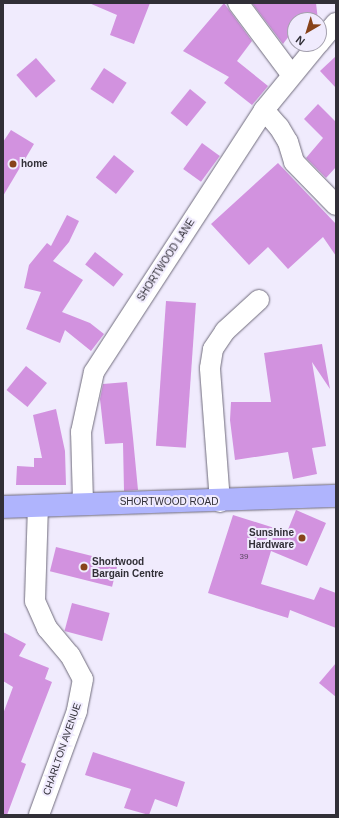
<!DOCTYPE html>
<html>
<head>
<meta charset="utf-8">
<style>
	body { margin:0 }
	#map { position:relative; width:339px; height:818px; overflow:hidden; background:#f0ebfd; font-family:Arial,sans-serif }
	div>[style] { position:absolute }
	.building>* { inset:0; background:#d292df; transform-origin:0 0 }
	.roads { filter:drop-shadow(0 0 1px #6f6b7b) drop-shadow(0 0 1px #6f6b7b) }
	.minor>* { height:20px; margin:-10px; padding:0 10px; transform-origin:10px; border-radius:10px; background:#fff }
	.major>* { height:22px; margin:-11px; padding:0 11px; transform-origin:11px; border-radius:11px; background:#afb4fd }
	.dots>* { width:11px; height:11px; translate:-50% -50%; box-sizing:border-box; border:2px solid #f0ebfd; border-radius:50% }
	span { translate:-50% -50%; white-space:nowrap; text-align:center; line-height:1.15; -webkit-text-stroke:4px #f0ebfd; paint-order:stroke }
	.number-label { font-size:8px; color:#594861 }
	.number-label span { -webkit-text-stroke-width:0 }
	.poi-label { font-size:10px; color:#312f37; font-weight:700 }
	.left { translate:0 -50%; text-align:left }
	.right { translate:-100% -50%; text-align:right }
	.street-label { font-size:10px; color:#312f37 }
	.frame { position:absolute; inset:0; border:4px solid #312f37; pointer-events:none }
	.north { position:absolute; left:287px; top:12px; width:40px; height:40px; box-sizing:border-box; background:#f0ebfd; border:1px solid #a4a0ae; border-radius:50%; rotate:218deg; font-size:11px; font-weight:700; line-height:16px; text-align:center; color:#312f37 }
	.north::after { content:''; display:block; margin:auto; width:14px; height:18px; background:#88431a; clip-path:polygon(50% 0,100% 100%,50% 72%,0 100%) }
</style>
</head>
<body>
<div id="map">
	<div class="building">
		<div style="clip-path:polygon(89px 3px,150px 3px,134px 44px,110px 35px,117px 15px)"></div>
		<div style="clip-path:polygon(224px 3px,252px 41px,237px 61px,268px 86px,252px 105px,224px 83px,229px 77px,183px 51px)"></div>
		<div style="clip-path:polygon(252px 3px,316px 3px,318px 20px,295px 20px,295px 28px,283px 44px)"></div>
		<div style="clip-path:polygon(336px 56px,336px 88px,320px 71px)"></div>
		<div style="left:36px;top:58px;width:30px;height:26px;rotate:49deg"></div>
		<div style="left:104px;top:68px;width:27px;height:25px;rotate:33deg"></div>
		<div style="left:190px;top:89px;width:21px;height:31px;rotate:39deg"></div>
		<div style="clip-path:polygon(318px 104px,336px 122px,336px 167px,326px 178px,306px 158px,323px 138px,304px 119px)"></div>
		<div style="clip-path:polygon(11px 130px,34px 144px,3px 196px,3px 142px)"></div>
		<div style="left:202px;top:143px;width:22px;height:32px;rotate:36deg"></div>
		<div style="left:114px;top:155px;width:26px;height:29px;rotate:39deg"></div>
		<div style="clip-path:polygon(278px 163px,336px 224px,336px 256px,323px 237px,288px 269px,268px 247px,249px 265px,211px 224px)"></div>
		<div style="clip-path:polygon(67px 215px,79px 221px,69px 242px,53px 261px,83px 280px,62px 312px,90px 323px,104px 334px,91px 351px,65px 330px,60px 343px,26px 329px,41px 292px,24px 288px,29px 265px,47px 243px,51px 246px)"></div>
		<div style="left:95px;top:252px;width:36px;height:16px;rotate:38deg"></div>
		<div style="left:166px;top:301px;width:30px;height:145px;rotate:4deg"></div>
		<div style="clip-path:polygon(322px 344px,330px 389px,312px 362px,326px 446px,312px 448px,317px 474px,293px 479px,288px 452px,235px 460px,230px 420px,231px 402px,271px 402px,264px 353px)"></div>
		<div style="left:26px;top:366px;width:27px;height:31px;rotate:39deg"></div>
		<div style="clip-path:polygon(127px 382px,133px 438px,138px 490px,124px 491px,123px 443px,105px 444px,100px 399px,103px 384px)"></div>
		<div style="clip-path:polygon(56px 409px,65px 451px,66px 485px,16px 485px,17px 466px,34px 467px,34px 458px,42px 458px,33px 415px)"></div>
		<div style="clip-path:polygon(296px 510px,326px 523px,307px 566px,271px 551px,261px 584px,314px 600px,320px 587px,336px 593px,336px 628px,290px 610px,288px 618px,208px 593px,233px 515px,287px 532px)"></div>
		<div style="left:56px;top:547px;width:64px;height:25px;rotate:14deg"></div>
		<div style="left:72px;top:603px;width:39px;height:29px;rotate:15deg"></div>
		<div style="clip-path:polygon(3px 632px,26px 644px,19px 656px,49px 668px,45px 679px,52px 682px,21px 762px,26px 764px,7px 815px,3px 815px,3px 714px,13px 687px,3px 681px)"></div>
		<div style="clip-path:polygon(336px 663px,336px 697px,319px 683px)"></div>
		<div style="clip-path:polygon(93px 752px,185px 782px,177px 807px,155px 799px,149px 815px,124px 808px,131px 789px,85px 775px)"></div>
	</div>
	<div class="roads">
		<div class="minor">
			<div style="left:238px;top:3px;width:89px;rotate:53.3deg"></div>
			<div style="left:319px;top:43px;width:26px;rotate:-50deg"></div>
			<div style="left:264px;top:110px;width:23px;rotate:49deg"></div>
			<div style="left:279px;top:127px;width:17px;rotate:59deg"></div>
			<div style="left:288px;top:142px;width:21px;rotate:73deg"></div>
			<div style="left:294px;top:162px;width:60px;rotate:45.7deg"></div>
			<div style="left:83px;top:502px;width:70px;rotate:-91.6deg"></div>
			<div style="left:81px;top:432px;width:61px;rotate:-77.8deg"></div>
			<div style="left:94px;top:372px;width:312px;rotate:-57deg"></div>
			<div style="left:264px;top:110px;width:85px;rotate:-50.7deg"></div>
			<div style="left:220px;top:502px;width:134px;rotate:-94.3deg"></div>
			<div style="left:210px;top:368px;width:19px;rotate:-81deg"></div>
			<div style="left:213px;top:349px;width:22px;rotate:-56deg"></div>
			<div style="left:225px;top:331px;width:46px;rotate:-42.4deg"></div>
			<div style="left:38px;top:505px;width:96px;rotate:91.8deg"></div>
			<div style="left:35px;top:601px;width:30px;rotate:66deg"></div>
			<div style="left:47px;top:628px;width:35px;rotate:50deg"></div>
			<div style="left:70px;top:655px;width:27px;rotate:62deg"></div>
			<div style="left:83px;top:679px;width:33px;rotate:101deg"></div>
			<div style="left:77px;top:711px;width:111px;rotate:110.1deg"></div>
		</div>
		<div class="major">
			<div style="left:3px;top:507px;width:333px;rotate:-1.9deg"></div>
		</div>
	</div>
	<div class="dots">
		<div style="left:13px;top:164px;background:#88431a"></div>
		<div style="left:302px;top:538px;background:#88431a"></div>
		<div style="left:84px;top:567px;background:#88431a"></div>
	</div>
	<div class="number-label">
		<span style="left:244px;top:557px">39</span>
	</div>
	<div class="poi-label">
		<span class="left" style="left:21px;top:164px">home</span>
		<span class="right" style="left:294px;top:538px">Sunshine<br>Hardware</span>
		<span class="left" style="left:92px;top:567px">Shortwood<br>Bargain Centre</span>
	</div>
	<div class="street-label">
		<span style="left:166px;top:260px;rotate:-57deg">SHORTWOOD LANE</span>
		<span style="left:169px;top:502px">SHORTWOOD ROAD</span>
		<span style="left:62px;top:749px;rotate:-71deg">CHARLTON AVENUE</span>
	</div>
	<div class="frame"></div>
	<div class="north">N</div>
</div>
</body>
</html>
